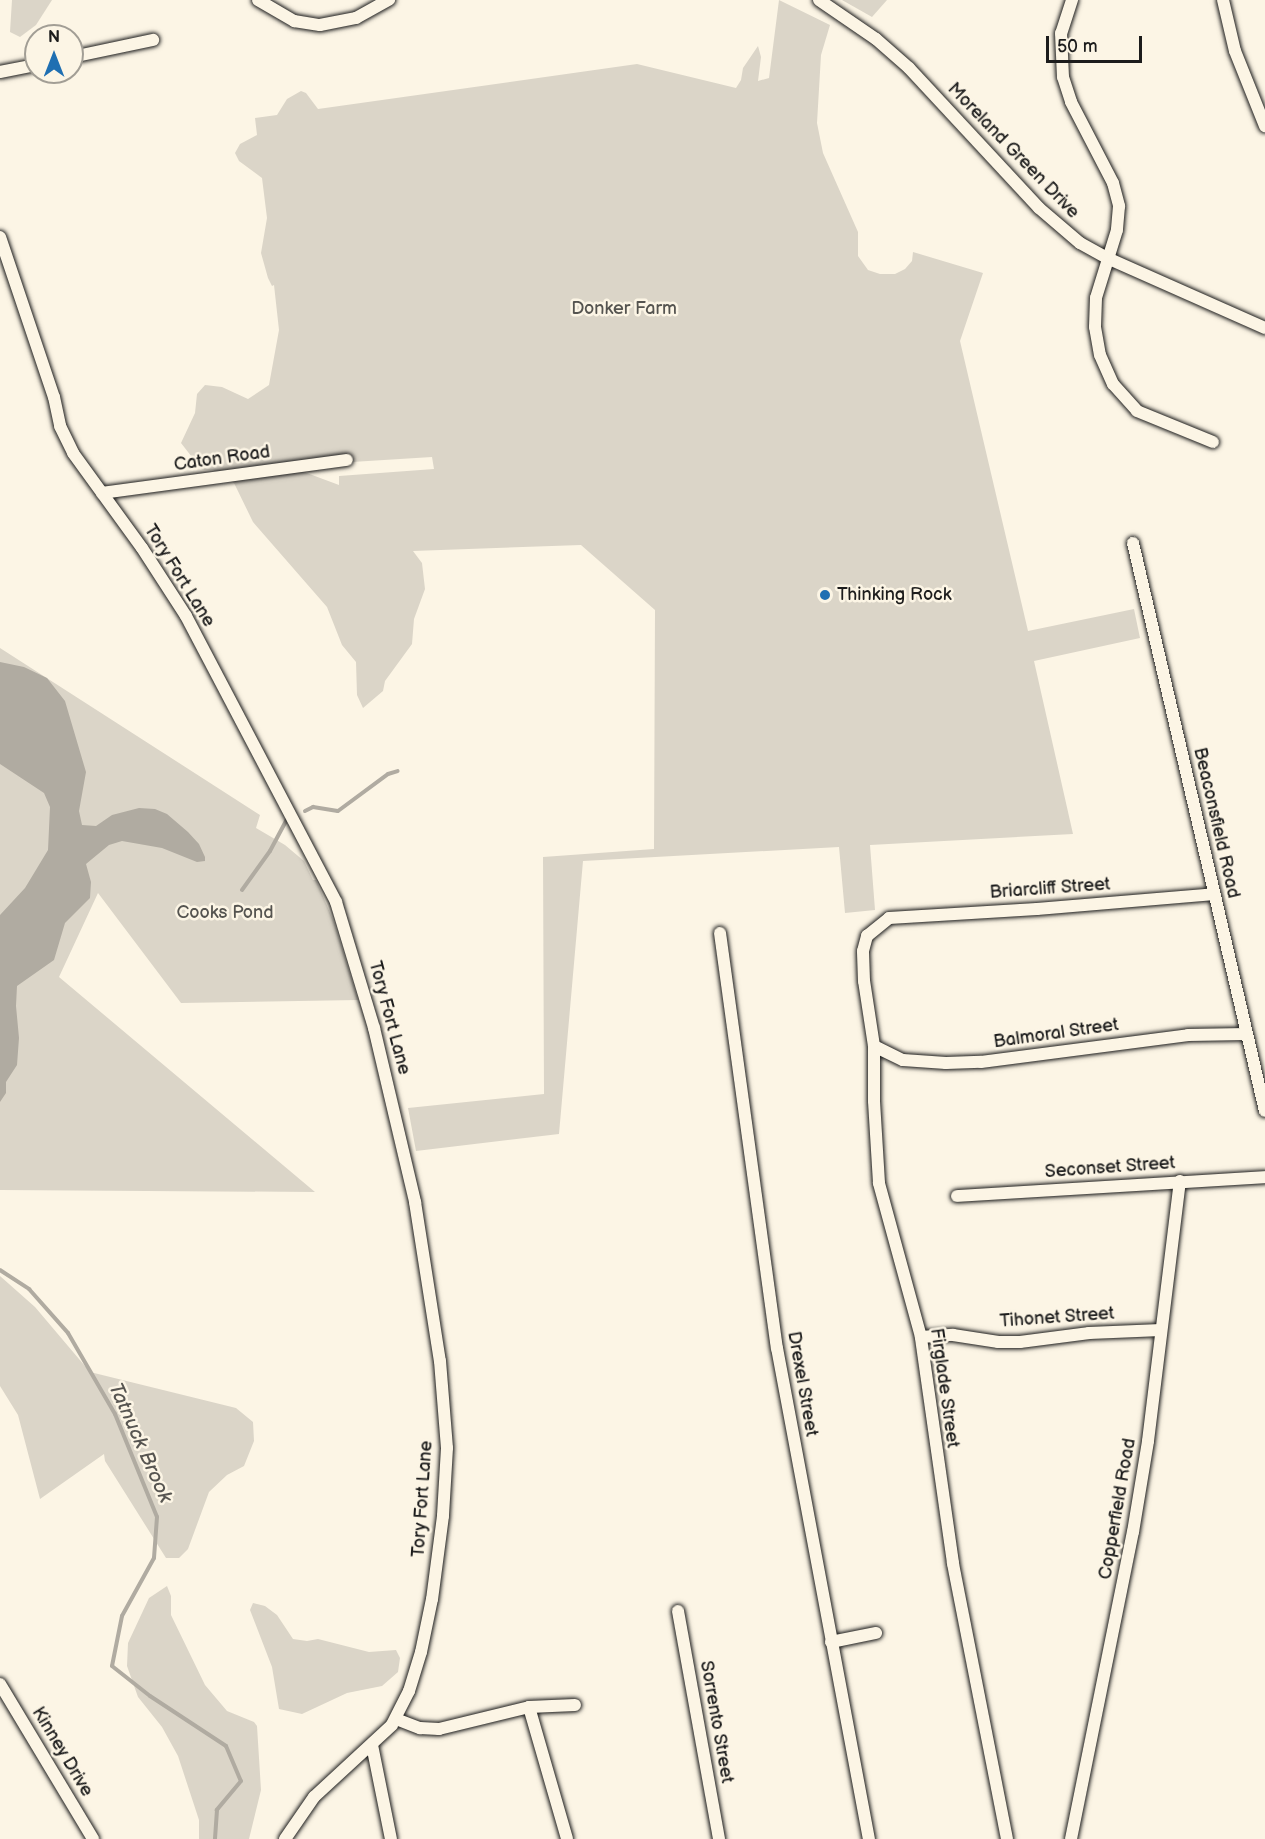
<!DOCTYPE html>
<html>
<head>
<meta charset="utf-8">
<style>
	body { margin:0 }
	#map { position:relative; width:1265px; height:1839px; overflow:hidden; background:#fcf5e5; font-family:"Balsamiq Sans",sans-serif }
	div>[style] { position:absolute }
	.green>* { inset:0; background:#dbd5c8 }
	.water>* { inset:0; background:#b0aba1 }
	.stream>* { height:4px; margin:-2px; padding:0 2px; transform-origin:2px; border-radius:2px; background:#b0aba1 }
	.roads { filter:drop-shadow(0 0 2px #1c1c1c) drop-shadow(0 0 2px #1c1c1c) }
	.street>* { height:12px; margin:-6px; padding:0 6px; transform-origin:6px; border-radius:6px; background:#fcf5e5 }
	.dots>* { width:16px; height:16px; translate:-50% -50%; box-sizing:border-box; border:3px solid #fcf5e5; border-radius:50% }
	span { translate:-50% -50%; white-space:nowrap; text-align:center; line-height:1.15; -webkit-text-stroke:5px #fcf5e5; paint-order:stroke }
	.street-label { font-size:18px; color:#1c1c1c }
	.park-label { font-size:18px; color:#555450 }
	.poi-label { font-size:18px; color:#1c1c1c }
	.left { translate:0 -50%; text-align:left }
	.water-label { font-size:20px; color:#575551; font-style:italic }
	.north { position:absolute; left:24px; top:24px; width:60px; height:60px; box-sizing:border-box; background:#fcf5e5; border:2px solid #a29e95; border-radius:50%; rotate:0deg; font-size:16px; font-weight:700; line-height:24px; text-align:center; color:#1c1c1c }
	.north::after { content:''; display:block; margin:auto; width:21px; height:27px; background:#1f6fb2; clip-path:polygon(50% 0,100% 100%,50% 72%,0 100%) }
	.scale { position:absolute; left:1046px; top:36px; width:96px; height:27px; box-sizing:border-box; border:3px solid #1c1c1c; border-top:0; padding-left:8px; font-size:18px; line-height:21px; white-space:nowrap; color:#1c1c1c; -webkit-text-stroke:4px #fcf5e5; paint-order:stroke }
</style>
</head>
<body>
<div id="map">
	<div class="green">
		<div style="clip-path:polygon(12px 0,52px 0,36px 25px,20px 37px,10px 32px)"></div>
		<div style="clip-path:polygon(evenodd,779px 0,830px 25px,821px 55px,817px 123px,823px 153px,858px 232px,858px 256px,868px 270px,880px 274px,895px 274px,905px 269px,912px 261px,913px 252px,983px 273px,960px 341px,1028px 631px,1134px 609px,1140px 638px,1034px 661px,1073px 834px,870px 845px,875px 910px,845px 913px,839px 847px,583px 861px,559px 1134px,416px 1151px,408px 1108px,544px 1094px,543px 857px,654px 849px,655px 610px,581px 545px,413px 551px,422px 563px,425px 589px,414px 619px,412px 644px,385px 681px,383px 691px,363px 708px,357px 695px,356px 662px,342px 645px,327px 607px,253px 522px,234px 483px,213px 470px,202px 470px,181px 443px,195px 413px,197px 394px,205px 385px,222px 387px,248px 399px,269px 385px,279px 330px,274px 285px,272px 286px,268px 278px,261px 253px,267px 218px,262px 178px,239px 161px,235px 153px,240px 144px,257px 135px,255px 118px,277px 115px,287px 99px,301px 91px,306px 93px,318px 109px,637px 64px,736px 88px,741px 80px,743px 68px,758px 46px,761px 57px,758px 81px,769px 78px,779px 0,432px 457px,434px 469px,339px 476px,339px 485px,288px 466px,432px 457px)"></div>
		<div style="clip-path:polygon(842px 0,887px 0,872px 17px)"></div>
		<div style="clip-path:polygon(0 648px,260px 815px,256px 828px,285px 845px,304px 861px,313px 880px,316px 880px,334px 922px,358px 1000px,181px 1003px,98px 893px,59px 977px,315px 1192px,0 1190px)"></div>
		<div style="clip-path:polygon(0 1276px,35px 1307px,90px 1372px,236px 1408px,253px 1422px,254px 1441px,244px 1466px,227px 1475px,209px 1492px,188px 1549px,179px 1558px,166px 1558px,105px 1461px,104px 1454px,40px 1499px,18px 1415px,0 1386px)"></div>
		<div style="clip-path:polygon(167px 1586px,171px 1596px,171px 1615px,205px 1685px,227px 1711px,254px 1722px,257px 1726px,261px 1790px,249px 1839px,199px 1839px,199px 1820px,178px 1756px,162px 1727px,138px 1697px,127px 1666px,128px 1643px,149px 1598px)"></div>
		<div style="clip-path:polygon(253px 1603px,265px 1606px,277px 1615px,293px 1639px,307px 1641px,318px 1639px,369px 1652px,396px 1650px,400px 1658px,398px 1672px,382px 1686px,347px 1693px,302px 1714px,279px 1709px,272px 1667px,250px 1610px)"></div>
	</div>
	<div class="water">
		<div style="clip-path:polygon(0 662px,24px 667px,47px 678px,65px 701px,86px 772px,79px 811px,82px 825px,96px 826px,112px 815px,139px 808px,155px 809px,167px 814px,188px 832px,199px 844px,205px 857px,205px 861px,197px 862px,162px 848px,122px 841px,109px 845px,86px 864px,91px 882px,90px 898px,65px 923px,54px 960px,17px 986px,16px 1006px,19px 1038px,17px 1065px,6px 1082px,6px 1093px,0 1102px,0 915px,25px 888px,48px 850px,50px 807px,44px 793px,0 764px)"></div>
	</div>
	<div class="stream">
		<div style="left:305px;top:811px;width:9px;rotate:-27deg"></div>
		<div style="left:313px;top:807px;width:25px;rotate:9deg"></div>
		<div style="left:338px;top:811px;width:62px;rotate:-36.5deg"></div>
		<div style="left:388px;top:774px;width:10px;rotate:-17deg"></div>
		<div style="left:242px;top:890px;width:48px;rotate:-54.3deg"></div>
		<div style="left:270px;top:851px;width:36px;rotate:-62deg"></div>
		<div style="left:0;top:1270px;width:35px;rotate:33deg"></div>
		<div style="left:29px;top:1289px;width:59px;rotate:48.4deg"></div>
		<div style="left:68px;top:1333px;width:94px;rotate:59.9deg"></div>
		<div style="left:115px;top:1414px;width:111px;rotate:67.8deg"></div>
		<div style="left:157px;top:1517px;width:41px;rotate:94.2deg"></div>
		<div style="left:154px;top:1558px;width:66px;rotate:118.9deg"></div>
		<div style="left:122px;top:1616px;width:51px;rotate:101.3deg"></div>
		<div style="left:112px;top:1666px;width:48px;rotate:38.3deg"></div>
		<div style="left:150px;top:1696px;width:91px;rotate:33.3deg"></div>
		<div style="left:226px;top:1746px;width:38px;rotate:67deg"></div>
		<div style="left:241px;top:1781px;width:38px;rotate:130deg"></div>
		<div style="left:217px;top:1810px;width:29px;rotate:94deg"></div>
	</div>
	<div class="roads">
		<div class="street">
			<div style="left:258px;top:0;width:42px;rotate:30.3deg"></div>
			<div style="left:294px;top:21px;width:26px;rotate:9deg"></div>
			<div style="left:320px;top:25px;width:37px;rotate:-11deg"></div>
			<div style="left:356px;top:18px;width:38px;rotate:-29deg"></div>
			<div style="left:819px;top:0;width:69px;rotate:34.4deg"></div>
			<div style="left:876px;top:39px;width:44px;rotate:41.3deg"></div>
			<div style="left:909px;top:68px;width:191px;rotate:47.1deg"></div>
			<div style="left:1039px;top:208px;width:54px;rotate:40.5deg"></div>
			<div style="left:1080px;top:243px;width:31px;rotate:29deg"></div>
			<div style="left:1107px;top:258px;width:173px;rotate:23.9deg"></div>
			<div style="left:1072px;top:0;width:35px;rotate:108deg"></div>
			<div style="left:1061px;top:33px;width:44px;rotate:87.4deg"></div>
			<div style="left:1063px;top:77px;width:26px;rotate:72deg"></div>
			<div style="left:1071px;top:102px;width:91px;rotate:62.6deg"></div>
			<div style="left:1113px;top:183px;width:24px;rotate:75deg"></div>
			<div style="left:1119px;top:206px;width:24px;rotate:95deg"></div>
			<div style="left:1117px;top:230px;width:71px;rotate:107.2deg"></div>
			<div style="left:1096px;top:298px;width:29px;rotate:92deg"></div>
			<div style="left:1095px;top:327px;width:28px;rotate:80deg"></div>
			<div style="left:1100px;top:355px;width:32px;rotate:66deg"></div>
			<div style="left:1113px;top:384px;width:36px;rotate:48deg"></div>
			<div style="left:1137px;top:411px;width:82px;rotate:22.2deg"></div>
			<div style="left:1223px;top:0;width:52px;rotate:76.8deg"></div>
			<div style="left:1235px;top:51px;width:81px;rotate:68.2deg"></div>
			<div style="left:72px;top:57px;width:83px;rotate:-11.9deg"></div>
			<div style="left:0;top:72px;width:37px;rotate:-11deg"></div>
			<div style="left:0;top:237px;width:169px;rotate:71.4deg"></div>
			<div style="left:54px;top:397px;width:30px;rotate:78deg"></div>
			<div style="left:60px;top:426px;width:30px;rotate:64deg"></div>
			<div style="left:73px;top:453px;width:117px;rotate:54deg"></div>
			<div style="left:142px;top:548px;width:81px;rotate:57.1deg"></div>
			<div style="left:186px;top:616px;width:323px;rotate:62.3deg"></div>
			<div style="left:336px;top:902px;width:132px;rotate:73.2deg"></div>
			<div style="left:374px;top:1028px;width:179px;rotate:76.7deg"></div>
			<div style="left:415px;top:1202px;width:161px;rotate:81.1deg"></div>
			<div style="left:440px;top:1361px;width:87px;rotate:85.4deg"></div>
			<div style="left:447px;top:1448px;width:68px;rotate:93.4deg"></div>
			<div style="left:443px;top:1516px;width:84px;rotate:97.5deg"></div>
			<div style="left:432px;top:1599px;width:54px;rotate:101.7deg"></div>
			<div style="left:421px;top:1652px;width:41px;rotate:107.1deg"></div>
			<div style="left:409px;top:1691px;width:38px;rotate:117deg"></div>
			<div style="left:392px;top:1725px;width:106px;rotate:137.3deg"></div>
			<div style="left:314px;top:1797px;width:51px;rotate:124.6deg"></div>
			<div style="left:102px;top:493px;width:247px;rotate:-7.7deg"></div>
			<div style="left:1133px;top:543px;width:583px;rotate:76.92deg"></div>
			<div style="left:720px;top:933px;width:419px;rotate:82.2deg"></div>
			<div style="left:777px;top:1348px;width:500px;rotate:79.4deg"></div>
			<div style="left:874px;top:1046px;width:32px;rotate:26deg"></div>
			<div style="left:903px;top:1060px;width:43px;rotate:4deg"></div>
			<div style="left:946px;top:1063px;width:35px;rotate:-2deg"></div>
			<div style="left:981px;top:1062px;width:209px;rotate:-7.4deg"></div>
			<div style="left:1188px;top:1035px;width:58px;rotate:-1deg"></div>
			<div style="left:957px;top:1196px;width:309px;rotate:-3.5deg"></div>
			<div style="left:921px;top:1337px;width:32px;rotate:-4deg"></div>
			<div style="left:953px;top:1335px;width:46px;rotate:8.8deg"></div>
			<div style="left:998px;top:1342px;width:22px"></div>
			<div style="left:1020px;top:1342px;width:70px;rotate:-7.4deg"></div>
			<div style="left:1089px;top:1333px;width:72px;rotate:-2.4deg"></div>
			<div style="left:678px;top:1611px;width:232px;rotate:79.8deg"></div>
			<div style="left:831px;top:1642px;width:46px;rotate:-11.3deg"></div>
			<div style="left:0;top:1684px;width:181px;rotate:59deg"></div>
			<div style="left:529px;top:1707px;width:137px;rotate:73.9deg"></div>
			<div style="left:396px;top:1719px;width:26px;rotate:21deg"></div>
			<div style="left:420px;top:1728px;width:19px;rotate:3deg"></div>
			<div style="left:439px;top:1729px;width:93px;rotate:-13.7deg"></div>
			<div style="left:529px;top:1707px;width:46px;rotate:-2.5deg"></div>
			<div style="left:372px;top:1745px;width:96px;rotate:78.6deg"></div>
			<div style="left:1007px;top:1839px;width:281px;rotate:-101.1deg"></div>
			<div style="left:953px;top:1563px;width:228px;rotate:-98.1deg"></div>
			<div style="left:921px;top:1337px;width:160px;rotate:-105.3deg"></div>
			<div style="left:879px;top:1183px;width:82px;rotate:-93.5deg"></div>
			<div style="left:874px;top:1101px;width:55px;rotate:-90deg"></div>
			<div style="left:874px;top:1046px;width:66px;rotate:-98.7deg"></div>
			<div style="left:864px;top:981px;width:30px;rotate:-92deg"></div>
			<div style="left:863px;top:951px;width:16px;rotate:-75deg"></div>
			<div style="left:867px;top:936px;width:28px;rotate:-39deg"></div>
			<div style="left:889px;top:918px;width:148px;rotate:-3.5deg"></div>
			<div style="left:1037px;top:909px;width:178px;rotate:-4.8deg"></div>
			<div style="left:1071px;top:1839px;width:313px;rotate:-78.6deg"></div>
			<div style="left:1133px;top:1532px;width:92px;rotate:-80.6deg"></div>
			<div style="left:1148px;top:1441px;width:262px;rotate:-83deg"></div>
		</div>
	</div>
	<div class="dots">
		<div style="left:825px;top:595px;background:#1f6fb2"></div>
	</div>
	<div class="street-label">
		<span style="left:1013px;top:151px;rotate:46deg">Moreland Green Drive</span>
		<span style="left:222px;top:459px;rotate:-8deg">Caton Road</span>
		<span style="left:179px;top:576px;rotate:58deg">Tory Fort Lane</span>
		<span style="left:1216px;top:823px;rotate:77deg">Beaconsfield Road</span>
		<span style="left:1050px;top:889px;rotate:-4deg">Briarcliff Street</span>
		<span style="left:389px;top:1018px;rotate:75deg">Tory Fort Lane</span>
		<span style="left:1056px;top:1034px;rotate:-8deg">Balmoral Street</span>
		<span style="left:1110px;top:1168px;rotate:-4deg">Seconset Street</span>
		<span style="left:1057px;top:1318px;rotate:-4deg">Tihonet Street</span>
		<span style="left:802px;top:1384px;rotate:80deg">Drexel Street</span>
		<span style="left:944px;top:1388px;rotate:82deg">Firglade Street</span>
		<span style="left:423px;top:1499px;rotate:-86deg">Tory Fort Lane</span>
		<span style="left:1118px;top:1509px;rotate:-80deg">Copperfield Road</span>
		<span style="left:716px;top:1722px;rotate:80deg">Sorrento Street</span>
		<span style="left:62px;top:1752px;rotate:59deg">Kinney Drive</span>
	</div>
	<div class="park-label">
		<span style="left:624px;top:309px">Donker Farm</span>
		<span style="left:225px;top:913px">Cooks Pond</span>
	</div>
	<div class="poi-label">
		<span class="left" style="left:837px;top:595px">Thinking Rock</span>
	</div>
	<div class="water-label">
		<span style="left:140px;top:1443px;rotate:66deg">Tatnuck Brook</span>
	</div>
	<div class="north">N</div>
	<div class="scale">50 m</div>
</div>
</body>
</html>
